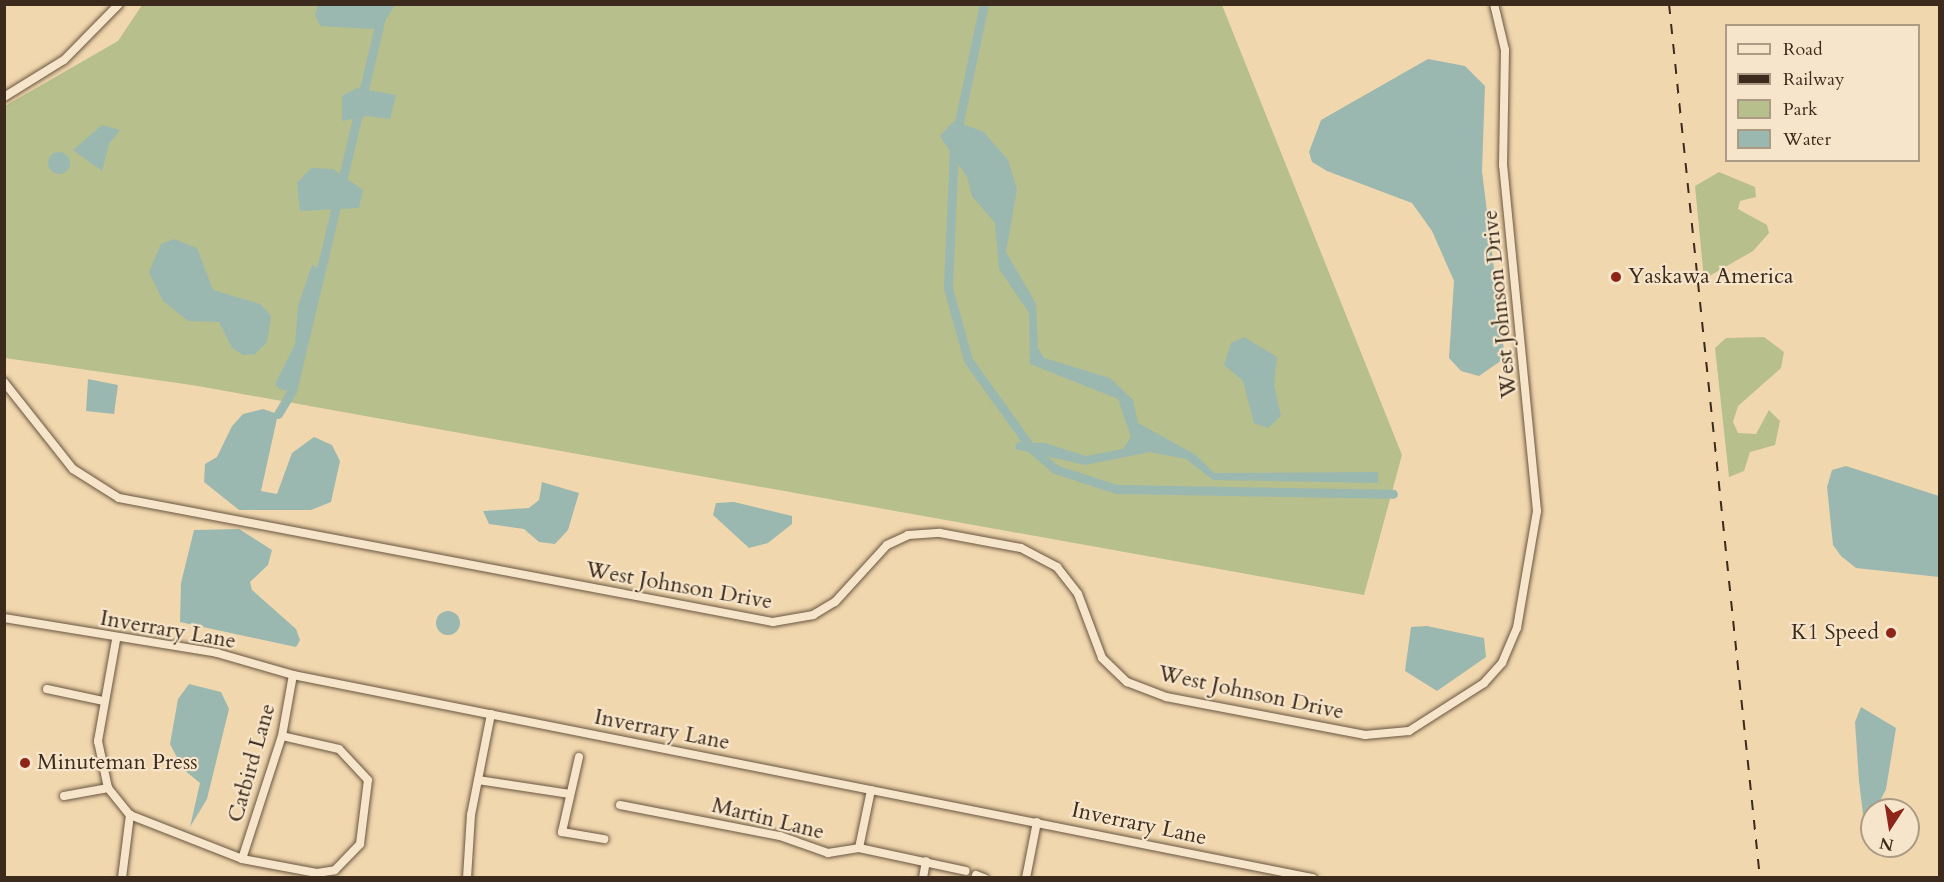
<!DOCTYPE html>
<html>
<head>
<meta charset="utf-8">
<style>
	body { margin:0 }
	#map { position:relative; width:1944px; height:882px; overflow:hidden; background:#f1d7ae; font-family:Cardo,serif }
	div>[style] { position:absolute }
	.green>* { inset:0; background:#b7bf8d }
	.water>* { inset:0; background:#9bb8b0 }
	.round { border-radius:50% }
	.canal>* { height:9px; margin:-4.5px; padding:0 4.5px; transform-origin:4.5px; border-radius:4.5px; background:#9bb8b0 }
	.roads { filter:drop-shadow(0 0 2px #695640) drop-shadow(0 0 2px #695640) }
	.street>* { height:8px; margin:-4px; padding:0 4px; transform-origin:4px; border-radius:4px; background:#f6e5ca }
	.rail>* { height:2px; margin-top:-1px; transform-origin:0; background:repeating-linear-gradient(90deg,#3c2b1c 0 10px,transparent 0 20px) }
	.dots>* { width:16px; height:16px; translate:-50% -50%; box-sizing:border-box; border:3px solid #f6e5ca; border-radius:50% }
	span { translate:-50% -50%; white-space:nowrap; text-align:center; line-height:1.15; -webkit-text-stroke:4.5px #f6e5ca; paint-order:stroke }
	.poi-label { font-size:22px; color:#3c2b1c }
	.left { translate:0 -50%; text-align:left }
	.right { translate:-100% -50%; text-align:right }
	.street-label { font-size:22px; color:#3c2b1c }
	.frame { position:absolute; inset:0; border:6px solid #3c2b1c; pointer-events:none }
	.legend { position:absolute; left:1725px; top:24px; width:195px; height:138px; box-sizing:border-box; background:#f6e5ca; border:2px solid #ac9b84; margin:0; padding:8px 10px; list-style:none; font-size:18px; color:#3c2b1c }
	.legend li { display:flex; align-items:center; gap:12px; height:30px }
	.legend b { width:30px; border:2px solid #ac9b84 }
	.north { position:absolute; left:1860px; top:798px; width:60px; height:60px; box-sizing:border-box; background:#f6e5ca; border:2px solid #ac9b84; border-radius:50%; rotate:192deg; font-size:16px; font-weight:700; line-height:24px; text-align:center; color:#3c2b1c }
	.north::after { content:''; display:block; margin:auto; width:21px; height:27px; background:#8f2418; clip-path:polygon(50% 0,100% 100%,50% 72%,0 100%) }
</style>
</head>
<body>
<div id="map">
	<div class="green">
		<div style="clip-path:polygon(142px 5px,1222px 5px,1402px 455px,1364px 595px,198px 386px,5px 358px,5px 106px,118px 41px)"></div>
		<div style="clip-path:polygon(1719px 172px,1755px 187px,1756px 197px,1740px 201px,1738px 209px,1767px 225px,1769px 233px,1753px 251px,1704px 279px,1695px 186px)"></div>
		<div style="clip-path:polygon(1764px 337px,1784px 352px,1781px 368px,1738px 406px,1733px 422px,1738px 433px,1756px 434px,1769px 410px,1780px 421px,1775px 445px,1750px 452px,1744px 471px,1729px 477px,1715px 348px,1726px 338px)"></div>
	</div>
	<div class="water">
		<div style="clip-path:polygon(318px 5px,318px 4px,395px 5px,381px 27px,371px 29px,320px 26px,315px 15px)"></div>
		<div style="clip-path:polygon(1428px 59px,1465px 66px,1485px 86px,1482px 171px,1505px 358px,1479px 376px,1461px 371px,1449px 358px,1454px 281px,1432px 231px,1412px 203px,1327px 171px,1312px 162px,1309px 152px,1321px 120px)"></div>
		<div style="clip-path:polygon(357px 88px,396px 95px,390px 119px,367px 116px,342px 121px,342px 96px)"></div>
		<div style="clip-path:polygon(954px 121px,984px 132px,1008px 160px,1017px 189px,1006px 252px,1036px 304px,1038px 348px,1044px 358px,1110px 378px,1133px 400px,1138px 423px,1196px 455px,1214px 473px,1378px 472px,1378px 483px,1213px 480px,1186px 459px,1150px 452px,1085px 465px,1015px 449px,1017px 442px,1045px 443px,1086px 456px,1123px 449px,1131px 437px,1118px 399px,1030px 364px,1029px 313px,999px 269px,995px 223px,972px 196px,967px 177px,940px 136px)"></div>
		<div style="clip-path:polygon(102px 125px,120px 130px,109px 144px,102px 171px,73px 150px)"></div>
		<div class="round" style="left:48px;top:152px;width:22px;height:22px"></div>
		<div style="clip-path:polygon(311px 168px,333px 169px,363px 190px,359px 208px,300px 211px,297px 183px)"></div>
		<div style="clip-path:polygon(174px 239px,197px 248px,213px 290px,260px 304px,271px 316px,267px 342px,255px 354px,243px 355px,232px 348px,219px 322px,188px 321px,163px 301px,149px 272px,161px 244px)"></div>
		<div style="clip-path:polygon(312px 265px,324px 271px,301px 343px,302px 364px,288px 391px,279px 389px,275px 384px,295px 344px,298px 306px)"></div>
		<div style="clip-path:polygon(1244px 337px,1277px 357px,1274px 385px,1281px 416px,1268px 428px,1254px 423px,1243px 381px,1224px 365px,1231px 343px)"></div>
		<div style="clip-path:polygon(88px 379px,118px 385px,114px 414px,86px 411px)"></div>
		<div style="clip-path:polygon(263px 409px,278px 414px,261px 491px,277px 494px,292px 453px,314px 437px,332px 445px,340px 461px,331px 502px,311px 510px,239px 510px,204px 482px,205px 464px,217px 457px,232px 426px,243px 414px)"></div>
		<div style="clip-path:polygon(1846px 466px,1939px 496px,1939px 577px,1856px 568px,1841px 556px,1833px 545px,1827px 487px,1832px 470px)"></div>
		<div style="clip-path:polygon(542px 482px,579px 493px,568px 530px,555px 544px,539px 542px,524px 529px,489px 524px,483px 511px,529px 508px,539px 500px)"></div>
		<div style="clip-path:polygon(734px 502px,792px 516px,792px 524px,768px 543px,749px 548px,713px 515px,716px 503px)"></div>
		<div style="clip-path:polygon(239px 529px,272px 550px,268px 565px,250px 582px,252px 590px,296px 629px,300px 640px,296px 647px,180px 622px,181px 583px,194px 530px)"></div>
		<div class="round" style="left:436px;top:611px;width:24px;height:24px"></div>
		<div style="clip-path:polygon(1427px 626px,1484px 638px,1486px 657px,1437px 691px,1405px 671px,1411px 627px)"></div>
		<div style="clip-path:polygon(189px 684px,221px 692px,229px 709px,207px 799px,190px 827px,200px 783px,183px 769px,170px 744px,178px 699px)"></div>
		<div style="clip-path:polygon(1861px 707px,1896px 728px,1886px 789px,1872px 818px,1863px 814px,1859px 781px,1855px 722px)"></div>
	</div>
	<div class="canal">
		<div style="left:957px;top:131px;width:130px;rotate:-78deg"></div>
		<div style="left:954px;top:148px;width:140px;rotate:92.5deg"></div>
		<div style="left:948px;top:288px;width:75px;rotate:74.5deg"></div>
		<div style="left:968px;top:360px;width:110px;rotate:54.3deg"></div>
		<div style="left:1032px;top:449px;width:30px;rotate:41deg"></div>
		<div style="left:1055px;top:469px;width:64px;rotate:18.2deg"></div>
		<div style="left:1116px;top:489px;width:277px;rotate:1deg"></div>
		<div style="left:278px;top:414px;width:27px;rotate:-59deg"></div>
		<div style="left:292px;top:391px;width:398px;rotate:-76.6deg"></div>
	</div>
	<div class="roads">
		<div class="street">
			<div style="left:4px;top:97px;width:70px;rotate:-31.7deg"></div>
			<div style="left:64px;top:60px;width:78px;rotate:-45.5deg"></div>
			<div style="left:4px;top:382px;width:111px;rotate:51.6deg"></div>
			<div style="left:73px;top:469px;width:54px;rotate:32.2deg"></div>
			<div style="left:119px;top:498px;width:666px;rotate:10.74deg"></div>
			<div style="left:773px;top:622px;width:41px;rotate:-9.9deg"></div>
			<div style="left:813px;top:615px;width:26px;rotate:-31deg"></div>
			<div style="left:835px;top:602px;width:77px;rotate:-47.6deg"></div>
			<div style="left:887px;top:545px;width:23px;rotate:-25deg"></div>
			<div style="left:908px;top:535px;width:32px;rotate:-4deg"></div>
			<div style="left:940px;top:533px;width:82px;rotate:10.5deg"></div>
			<div style="left:1021px;top:548px;width:41px;rotate:27.8deg"></div>
			<div style="left:1057px;top:567px;width:34px;rotate:52deg"></div>
			<div style="left:1078px;top:594px;width:68px;rotate:69.4deg"></div>
			<div style="left:1102px;top:658px;width:35px;rotate:44deg"></div>
			<div style="left:1127px;top:682px;width:42px;rotate:21deg"></div>
			<div style="left:1166px;top:697px;width:203px;rotate:10.8deg"></div>
			<div style="left:1365px;top:735px;width:44px;rotate:-5.2deg"></div>
			<div style="left:1409px;top:731px;width:89px;rotate:-32.6deg"></div>
			<div style="left:1484px;top:683px;width:27px;rotate:-48deg"></div>
			<div style="left:1502px;top:663px;width:38px;rotate:-67deg"></div>
			<div style="left:1517px;top:628px;width:119px;rotate:-80.3deg"></div>
			<div style="left:1537px;top:511px;width:348px;rotate:-95.6deg"></div>
			<div style="left:1503px;top:165px;width:115px;rotate:-89deg"></div>
			<div style="left:1505px;top:50px;width:47px;rotate:-103.4deg"></div>
			<div style="left:4px;top:618px;width:216px;rotate:9.3deg"></div>
			<div style="left:217px;top:653px;width:79px;rotate:16.1deg"></div>
			<div style="left:293px;top:675px;width:1040px;rotate:11.26deg"></div>
			<div style="left:116px;top:640px;width:103px;rotate:100.1deg"></div>
			<div style="left:98px;top:741px;width:48px;rotate:78deg"></div>
			<div style="left:108px;top:788px;width:35px;rotate:51deg"></div>
			<div style="left:130px;top:815px;width:120px;rotate:21.4deg"></div>
			<div style="left:242px;top:859px;width:76px;rotate:10.6deg"></div>
			<div style="left:317px;top:873px;width:18px;rotate:-9deg"></div>
			<div style="left:335px;top:870px;width:36px;rotate:-46deg"></div>
			<div style="left:360px;top:844px;width:64px;rotate:-82.9deg"></div>
			<div style="left:368px;top:780px;width:42px;rotate:-133.1deg"></div>
			<div style="left:339px;top:749px;width:58px;rotate:-167.2deg"></div>
			<div style="left:47px;top:689px;width:57px;rotate:12.1deg"></div>
			<div style="left:579px;top:757px;width:77px;rotate:102.8deg"></div>
			<div style="left:562px;top:832px;width:43px;rotate:9.5deg"></div>
			<div style="left:478px;top:780px;width:93px;rotate:8.7deg"></div>
			<div style="left:64px;top:796px;width:45px;rotate:-10.3deg"></div>
			<div style="left:620px;top:805px;width:163px;rotate:11deg"></div>
			<div style="left:780px;top:836px;width:51px;rotate:19.5deg"></div>
			<div style="left:828px;top:853px;width:31px;rotate:-9deg"></div>
			<div style="left:859px;top:848px;width:109px;rotate:12.1deg"></div>
			<div style="left:859px;top:848px;width:59px;rotate:-78.3deg"></div>
			<div style="left:242px;top:859px;width:129px;rotate:-72deg"></div>
			<div style="left:282px;top:736px;width:62px;rotate:-79.8deg"></div>
			<div style="left:976px;top:875px;width:9px;rotate:21deg"></div>
			<div style="left:122px;top:878px;width:64px;rotate:-82.8deg"></div>
			<div style="left:467px;top:878px;width:63px;rotate:-86.4deg"></div>
			<div style="left:471px;top:815px;width:103px;rotate:-78.8deg"></div>
			<div style="left:923px;top:878px;width:17px;rotate:-80deg"></div>
			<div style="left:1026px;top:878px;width:57px;rotate:-78.9deg"></div>
		</div>
	</div>
	<div class="rail">
		<div style="left:1669px;top:4px;width:879px;rotate:84.06deg"></div>
	</div>
	<div class="dots">
		<div style="left:1616px;top:277px;background:#8f2418"></div>
		<div style="left:1891px;top:633px;background:#8f2418"></div>
		<div style="left:25px;top:763px;background:#8f2418"></div>
	</div>
	<div class="poi-label">
		<span class="left" style="left:1628px;top:277px">Yaskawa America</span>
		<span class="right" style="left:1879px;top:633px">K1 Speed</span>
		<span class="left" style="left:37px;top:763px">Minuteman Press</span>
	</div>
	<div class="street-label">
		<span style="left:1500px;top:304px;rotate:-96deg">West Johnson Drive</span>
		<span style="left:679px;top:586px;rotate:10deg">West Johnson Drive</span>
		<span style="left:168px;top:630px;rotate:10deg">Inverrary Lane</span>
		<span style="left:1251px;top:693px;rotate:12deg">West Johnson Drive</span>
		<span style="left:662px;top:730px;rotate:11deg">Inverrary Lane</span>
		<span style="left:252px;top:763px;rotate:-74deg">Catbird Lane</span>
		<span style="left:768px;top:819px;rotate:14deg">Martin Lane</span>
		<span style="left:1139px;top:824px;rotate:12deg">Inverrary Lane</span>
	</div>
	<div class="frame"></div>
	<ul class="legend">
	<li><b style="height:8px;background:#f6e5ca"></b>Road</li>
	<li><b style="height:8px;background:#3c2b1c"></b>Railway</li>
	<li><b style="height:16px;background:#b7bf8d"></b>Park</li>
	<li><b style="height:16px;background:#9bb8b0"></b>Water</li>
	</ul>
	<div class="north">N</div>
</div>
</body>
</html>
